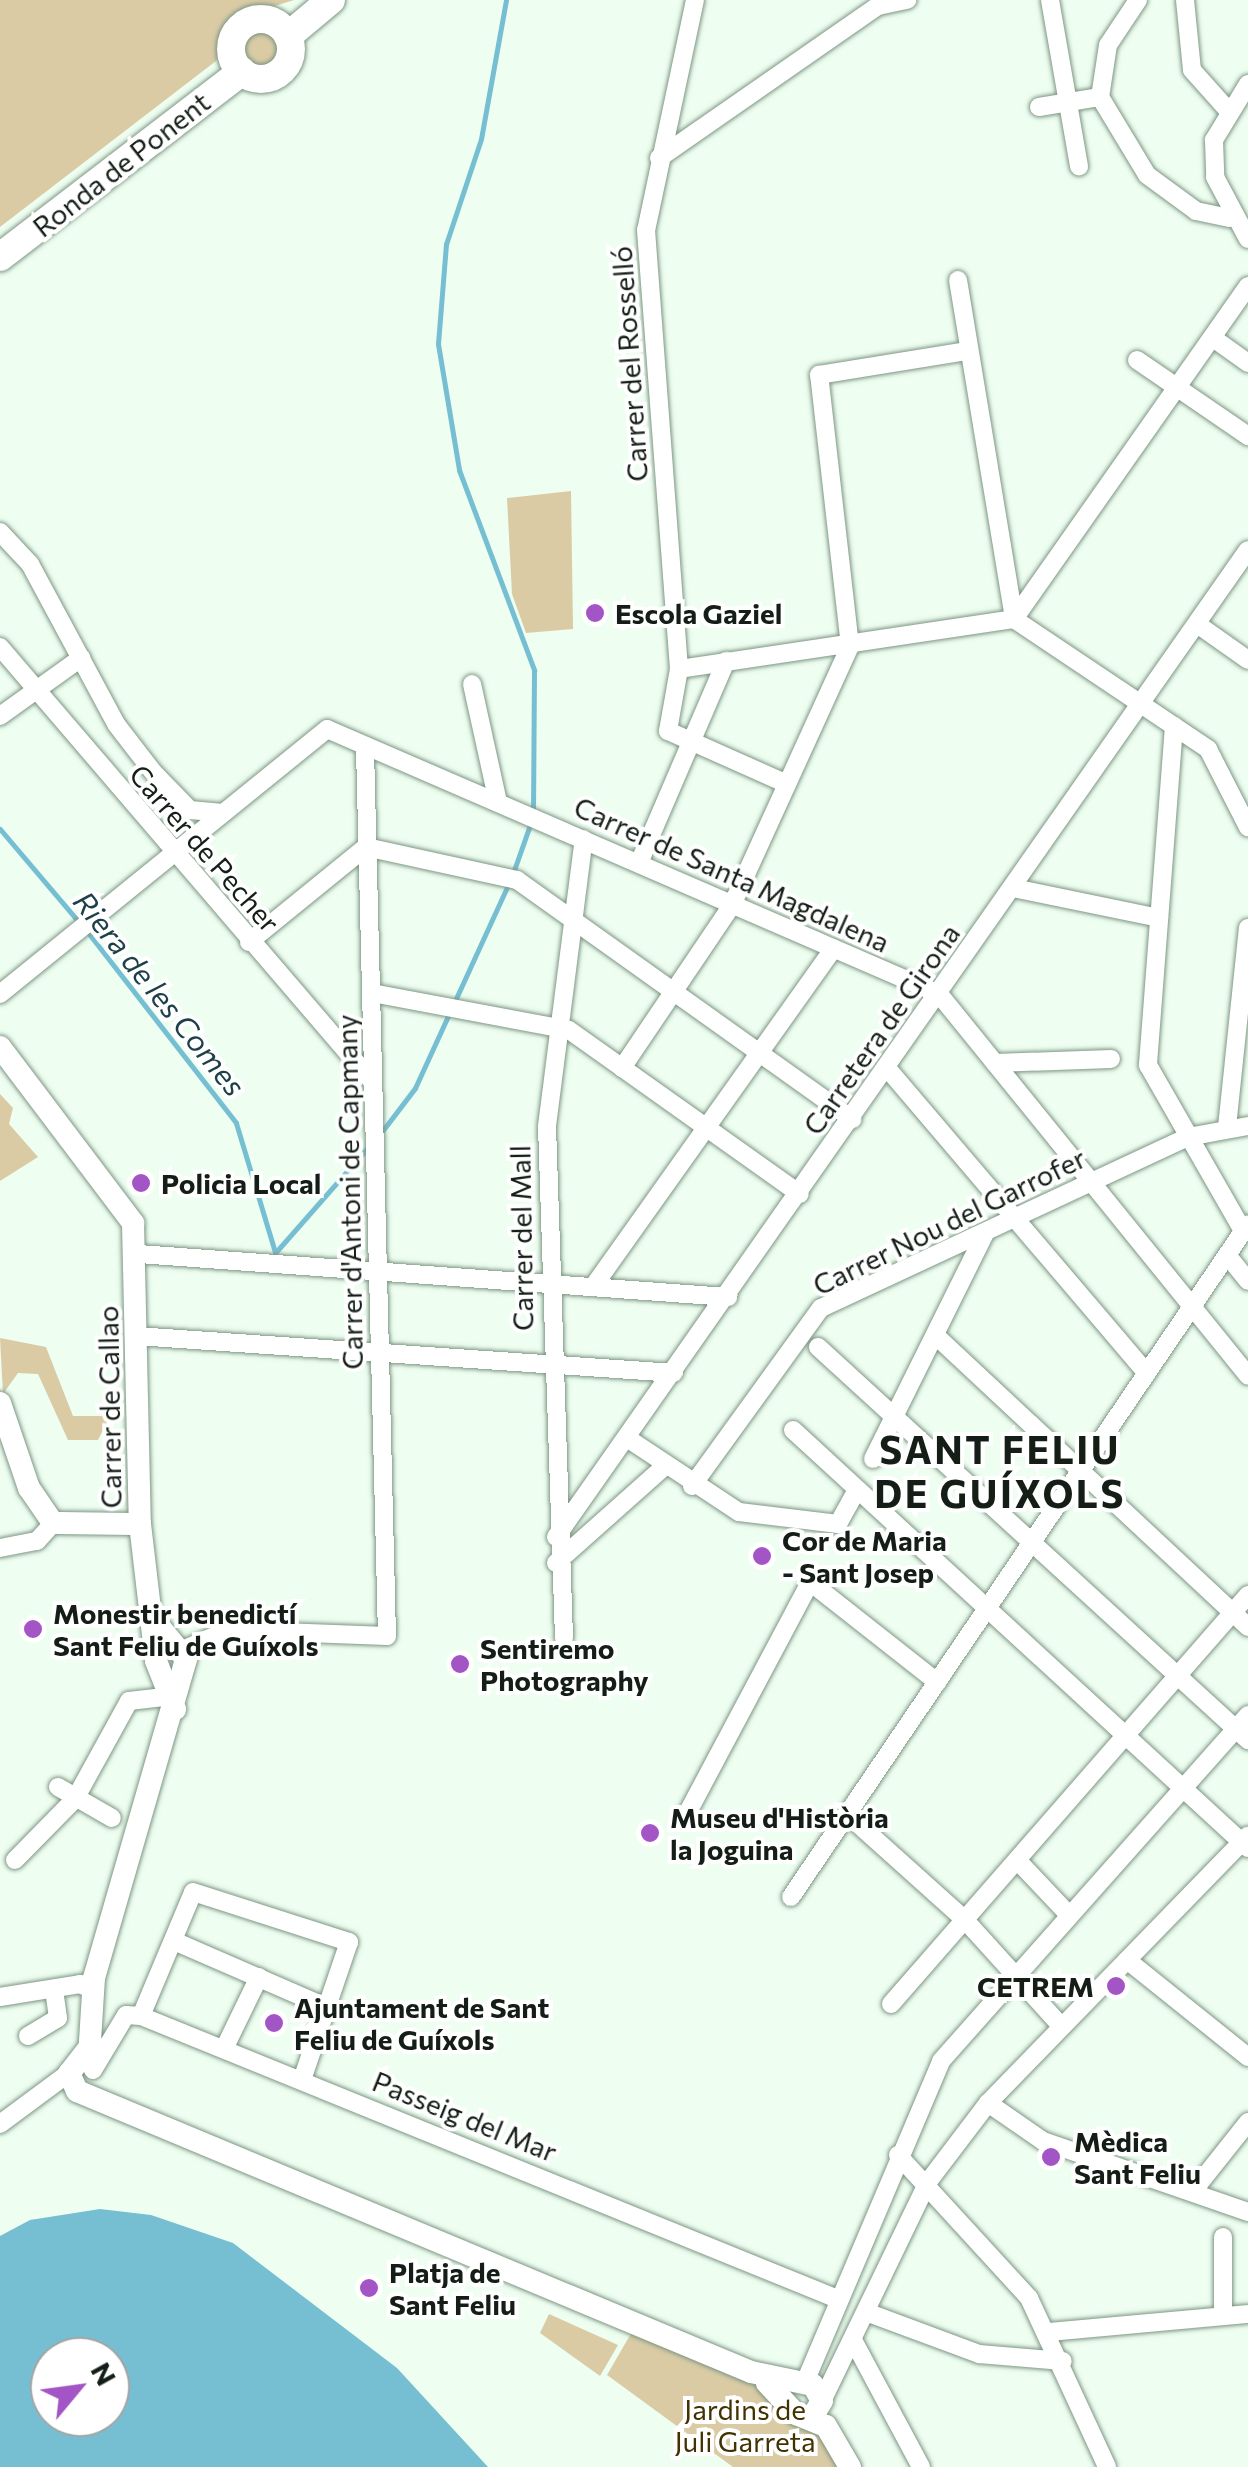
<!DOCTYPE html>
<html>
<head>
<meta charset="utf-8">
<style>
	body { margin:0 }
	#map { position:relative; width:1248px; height:2467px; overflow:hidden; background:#eefef1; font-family:Commissioner,sans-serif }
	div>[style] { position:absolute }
	.green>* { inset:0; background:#dacba5 }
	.round { border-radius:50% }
	.water>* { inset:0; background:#76bfd3 }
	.stream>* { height:5px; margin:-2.5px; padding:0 2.5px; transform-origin:2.5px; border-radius:2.5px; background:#76bfd3 }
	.roads { filter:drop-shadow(0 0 2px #7d9683) drop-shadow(0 0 2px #7d9683) }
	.minor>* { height:18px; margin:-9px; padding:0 9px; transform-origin:9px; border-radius:9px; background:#fff }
	.secondary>* { height:22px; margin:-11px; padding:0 11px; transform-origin:11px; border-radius:11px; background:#fff }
	.primary>* { height:28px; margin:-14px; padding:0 14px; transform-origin:14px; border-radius:14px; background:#fff }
	.primary>.ring { margin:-14px; padding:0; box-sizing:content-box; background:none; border:28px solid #fff; border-radius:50% }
	.dots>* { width:28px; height:28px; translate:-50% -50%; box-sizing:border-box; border:5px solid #fff; border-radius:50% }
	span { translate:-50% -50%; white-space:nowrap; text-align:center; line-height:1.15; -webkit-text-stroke:8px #fff; paint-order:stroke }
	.street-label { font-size:28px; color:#141e17 }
	.poi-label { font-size:28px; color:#141e17; font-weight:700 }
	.left { translate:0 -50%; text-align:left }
	.right { translate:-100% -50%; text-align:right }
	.park-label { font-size:28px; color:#423101 }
	.water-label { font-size:30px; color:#1c3f48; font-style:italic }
	.district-label { font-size:38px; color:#141e17; font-weight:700; letter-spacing:2.5px }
	.north { position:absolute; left:30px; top:2337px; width:100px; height:100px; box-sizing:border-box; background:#fff; border:2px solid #a1a5a2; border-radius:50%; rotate:61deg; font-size:28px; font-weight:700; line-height:40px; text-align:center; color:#141e17 }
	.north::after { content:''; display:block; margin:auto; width:35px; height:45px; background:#a354c5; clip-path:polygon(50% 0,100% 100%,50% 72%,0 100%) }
</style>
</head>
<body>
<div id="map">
	<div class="green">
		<div style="clip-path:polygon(0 0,294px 0,246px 15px,216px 61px,0 227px)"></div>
		<div class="round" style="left:242px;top:30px;width:38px;height:38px"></div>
		<div style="clip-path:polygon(571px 491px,573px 629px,526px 633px,512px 594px,507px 498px)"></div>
		<div style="clip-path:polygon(0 1094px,13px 1108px,9px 1124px,38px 1157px,0 1181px)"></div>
		<div style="clip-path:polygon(0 1338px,46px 1347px,73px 1416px,110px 1416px,98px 1440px,68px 1440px,38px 1374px,18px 1373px,3px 1394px)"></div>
		<div style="clip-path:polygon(549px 2314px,618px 2345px,600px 2376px,540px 2333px)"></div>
		<div style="clip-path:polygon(633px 2330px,747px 2377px,813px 2422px,844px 2467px,733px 2467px,607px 2375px)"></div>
	</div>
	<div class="water">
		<div style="clip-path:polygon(evenodd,100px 2209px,151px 2215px,233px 2243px,397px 2368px,488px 2467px,0 2467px,0 2236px,30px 2220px,100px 2209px,50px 2357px,110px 2357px,110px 2417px,50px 2417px,50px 2357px)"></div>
	</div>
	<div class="stream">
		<div style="left:506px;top:0;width:141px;rotate:100.2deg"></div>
		<div style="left:481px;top:139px;width:111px;rotate:108.4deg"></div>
		<div style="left:446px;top:244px;width:100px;rotate:94.6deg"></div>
		<div style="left:438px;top:344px;width:128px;rotate:80.5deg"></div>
		<div style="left:459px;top:470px;width:214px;rotate:69.4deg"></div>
		<div style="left:534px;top:670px;width:141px;rotate:90.4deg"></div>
		<div style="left:0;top:829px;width:122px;rotate:49.7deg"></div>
		<div style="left:513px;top:873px;width:54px;rotate:-70.6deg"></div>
		<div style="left:86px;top:930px;width:244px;rotate:52.1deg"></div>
		<div style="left:236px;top:1123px;width:135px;rotate:73.2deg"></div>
		<div style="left:380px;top:1134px;width:58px;rotate:-52.7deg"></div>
		<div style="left:415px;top:1088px;width:226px;rotate:-65.4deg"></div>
		<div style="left:275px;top:1253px;width:142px;rotate:-48.7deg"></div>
	</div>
	<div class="roads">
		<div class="minor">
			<div style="left:695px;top:0;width:235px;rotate:102deg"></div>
			<div style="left:646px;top:230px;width:440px;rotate:85.7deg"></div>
			<div style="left:679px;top:669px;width:63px;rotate:100.1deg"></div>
			<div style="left:668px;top:731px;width:130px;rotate:24deg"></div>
			<div style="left:1050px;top:0;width:169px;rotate:80.1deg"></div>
			<div style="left:1138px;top:0;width:54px;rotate:123.7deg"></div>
			<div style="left:1108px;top:45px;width:53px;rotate:98.7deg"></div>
			<div style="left:1100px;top:97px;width:91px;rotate:58.9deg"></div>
			<div style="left:1147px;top:175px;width:61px;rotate:36.3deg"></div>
			<div style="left:1196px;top:211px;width:34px;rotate:12deg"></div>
			<div style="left:1185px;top:0;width:70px;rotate:84.3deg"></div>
			<div style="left:1192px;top:70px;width:51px;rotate:48.2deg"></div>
			<div style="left:1248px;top:84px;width:66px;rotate:121.3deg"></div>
			<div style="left:1214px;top:140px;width:37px;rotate:88deg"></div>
			<div style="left:1215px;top:177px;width:70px;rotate:62deg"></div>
			<div style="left:1039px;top:107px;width:62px;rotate:-9.3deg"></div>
			<div style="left:659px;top:158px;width:267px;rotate:-34.8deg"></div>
			<div style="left:878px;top:6px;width:30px;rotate:-12deg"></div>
			<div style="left:958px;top:280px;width:344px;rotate:80.6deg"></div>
			<div style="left:1213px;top:338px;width:43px;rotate:35.5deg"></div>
			<div style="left:1137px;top:360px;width:135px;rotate:34.4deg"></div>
			<div style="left:0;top:532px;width:44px;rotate:46.8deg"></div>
			<div style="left:30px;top:564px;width:182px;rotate:61.7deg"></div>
			<div style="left:116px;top:724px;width:61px;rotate:52.4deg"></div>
			<div style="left:153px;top:772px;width:53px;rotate:45.8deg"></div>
			<div style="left:190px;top:810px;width:33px;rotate:5deg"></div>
			<div style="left:1014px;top:619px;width:407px;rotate:-54.9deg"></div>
			<div style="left:1014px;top:619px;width:234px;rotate:33.8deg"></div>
			<div style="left:1208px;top:749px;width:88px;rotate:62.9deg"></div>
			<div style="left:1197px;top:624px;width:62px;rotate:35.2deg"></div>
			<div style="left:0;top:647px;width:572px;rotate:49.4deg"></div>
			<div style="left:679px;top:669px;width:339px;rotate:-8.5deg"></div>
			<div style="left:472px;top:684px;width:121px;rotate:77.6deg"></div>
			<div style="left:0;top:716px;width:100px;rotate:-35.6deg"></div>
			<div style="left:1174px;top:726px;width:340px;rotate:94.4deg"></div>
			<div style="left:1148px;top:1065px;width:191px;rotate:60.2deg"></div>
			<div style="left:639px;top:863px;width:220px;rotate:-66.7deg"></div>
			<div style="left:1013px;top:888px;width:149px;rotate:11.6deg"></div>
			<div style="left:249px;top:942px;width:151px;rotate:-39.1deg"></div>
			<div style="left:366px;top:847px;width:155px;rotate:12.3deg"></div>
			<div style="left:517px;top:880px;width:412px;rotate:35.5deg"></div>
			<div style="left:372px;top:993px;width:200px;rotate:10.6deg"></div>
			<div style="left:569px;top:1030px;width:283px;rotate:35.4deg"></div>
			<div style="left:0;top:994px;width:421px;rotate:-39deg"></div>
			<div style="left:327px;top:729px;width:667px;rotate:23.41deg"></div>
			<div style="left:939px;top:994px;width:491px;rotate:51deg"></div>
			<div style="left:995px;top:1063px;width:116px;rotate:-2deg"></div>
			<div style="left:622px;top:1068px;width:197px;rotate:-56deg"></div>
			<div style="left:732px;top:905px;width:285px;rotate:-65.5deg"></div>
			<div style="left:850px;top:646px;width:273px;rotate:-96.5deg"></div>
			<div style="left:819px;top:375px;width:151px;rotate:-9.2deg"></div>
			<div style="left:887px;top:1068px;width:401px;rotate:49.6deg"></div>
			<div style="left:1227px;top:1127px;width:200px;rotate:-84deg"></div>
			<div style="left:139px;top:1254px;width:591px;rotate:4.18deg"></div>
			<div style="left:1227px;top:1255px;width:33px;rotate:51deg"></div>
			<div style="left:593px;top:1287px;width:415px;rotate:-54.6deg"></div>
			<div style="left:935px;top:1335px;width:428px;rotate:43deg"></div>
			<div style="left:136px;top:1336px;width:539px;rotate:3.93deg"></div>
			<div style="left:818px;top:1347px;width:583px;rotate:42.43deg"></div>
			<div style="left:793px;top:1430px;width:618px;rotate:42.57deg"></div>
			<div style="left:627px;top:1438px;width:134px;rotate:33.5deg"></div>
			<div style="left:739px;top:1512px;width:100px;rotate:6.9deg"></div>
			<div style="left:838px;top:1524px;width:39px;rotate:-61deg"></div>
			<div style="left:873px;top:1459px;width:250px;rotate:-63.6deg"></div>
			<div style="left:692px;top:1486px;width:220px;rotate:-54.1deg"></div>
			<div style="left:821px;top:1308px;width:405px;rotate:-25deg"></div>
			<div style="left:1188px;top:1137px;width:61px;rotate:-10.4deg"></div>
			<div style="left:556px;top:1537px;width:1205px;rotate:-54.97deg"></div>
			<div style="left:0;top:1548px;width:38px;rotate:-11deg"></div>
			<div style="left:37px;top:1541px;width:24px;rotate:-48deg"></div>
			<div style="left:556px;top:1563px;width:147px;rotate:-41.7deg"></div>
			<div style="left:564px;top:1638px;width:512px;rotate:-91.9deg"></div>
			<div style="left:547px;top:1126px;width:289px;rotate:-82.7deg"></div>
			<div style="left:185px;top:1649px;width:47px;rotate:-23.8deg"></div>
			<div style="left:228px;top:1630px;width:159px;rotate:2.2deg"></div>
			<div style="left:387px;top:1636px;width:890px;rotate:-91.42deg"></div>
			<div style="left:58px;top:1787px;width:62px;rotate:29.9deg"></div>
			<div style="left:689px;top:1810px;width:258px;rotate:-62deg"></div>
			<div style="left:810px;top:1582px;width:162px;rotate:38.2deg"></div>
			<div style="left:847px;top:1814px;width:159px;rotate:41.9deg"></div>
			<div style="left:965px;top:1920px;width:144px;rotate:47.8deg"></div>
			<div style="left:15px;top:1860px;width:86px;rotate:-45.5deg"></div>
			<div style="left:75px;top:1799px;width:112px;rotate:-61.1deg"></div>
			<div style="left:129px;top:1701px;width:44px;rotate:-6.5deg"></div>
			<div style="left:1017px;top:1860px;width:74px;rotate:46.6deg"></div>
			<div style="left:791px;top:1897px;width:813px;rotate:-55.82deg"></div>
			<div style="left:174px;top:1941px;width:168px;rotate:23.5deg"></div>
			<div style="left:1127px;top:1960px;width:155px;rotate:38.7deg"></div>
			<div style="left:0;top:1997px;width:81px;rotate:-9.2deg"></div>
			<div style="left:80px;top:1984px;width:14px;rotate:25deg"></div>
			<div style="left:891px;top:2004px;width:543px;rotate:-48.88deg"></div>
			<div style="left:141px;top:2016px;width:134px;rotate:-67.2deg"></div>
			<div style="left:193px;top:1892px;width:164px;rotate:17.8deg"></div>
			<div style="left:349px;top:1942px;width:146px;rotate:108.8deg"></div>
			<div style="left:28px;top:2036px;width:35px;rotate:-31deg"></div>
			<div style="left:58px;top:2018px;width:29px;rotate:-98deg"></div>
			<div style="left:224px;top:2049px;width:80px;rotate:-64.1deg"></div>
			<div style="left:93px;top:2070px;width:64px;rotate:-59deg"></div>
			<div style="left:126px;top:2015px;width:15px;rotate:4deg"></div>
			<div style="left:141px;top:2016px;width:754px;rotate:22.11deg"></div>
			<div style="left:988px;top:2103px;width:67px;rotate:34.6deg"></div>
			<div style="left:1043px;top:2141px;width:217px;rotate:19.1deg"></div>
			<div style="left:0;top:2124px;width:86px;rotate:-36.5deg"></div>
			<div style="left:898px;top:2155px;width:194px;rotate:47.5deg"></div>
			<div style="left:1029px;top:2298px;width:186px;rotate:65.2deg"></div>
			<div style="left:1194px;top:2190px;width:87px;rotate:-51.5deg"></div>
			<div style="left:1223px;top:2237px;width:73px;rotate:90deg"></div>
			<div style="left:866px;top:2312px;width:121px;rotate:20.4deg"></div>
			<div style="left:979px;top:2354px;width:84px;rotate:4.8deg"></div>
			<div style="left:1050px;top:2332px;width:199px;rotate:-5.2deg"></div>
			<div style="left:853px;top:2340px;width:144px;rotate:61.8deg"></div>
			<div style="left:805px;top:2382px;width:349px;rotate:-67deg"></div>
			<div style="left:941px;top:2061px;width:463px;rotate:-48.4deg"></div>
			<div style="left:822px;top:2401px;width:243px;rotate:-64.2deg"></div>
			<div style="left:928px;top:2182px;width:99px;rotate:-52.8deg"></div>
			<div style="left:988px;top:2103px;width:373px;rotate:-45.8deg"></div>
		</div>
		<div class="secondary">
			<div style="left:0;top:1047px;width:221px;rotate:52.9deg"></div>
			<div style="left:133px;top:1223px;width:301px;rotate:88.7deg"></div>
			<div style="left:140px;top:1524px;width:138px;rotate:83.3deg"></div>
			<div style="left:156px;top:1661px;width:52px;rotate:68.4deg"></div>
			<div style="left:0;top:1403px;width:90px;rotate:71.2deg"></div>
			<div style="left:29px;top:1488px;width:42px;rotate:55.6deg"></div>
			<div style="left:53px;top:1523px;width:87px;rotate:0.7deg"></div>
			<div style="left:92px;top:2044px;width:37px;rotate:128deg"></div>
			<div style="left:69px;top:2073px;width:20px;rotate:66deg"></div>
			<div style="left:77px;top:2091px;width:730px;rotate:22.63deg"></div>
			<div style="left:751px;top:2372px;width:63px;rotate:11.8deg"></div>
			<div style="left:813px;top:2385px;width:18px;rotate:61deg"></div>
			<div style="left:822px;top:2401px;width:15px;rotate:122deg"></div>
			<div style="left:89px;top:2057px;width:79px;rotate:-86.4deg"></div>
			<div style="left:94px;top:1978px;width:332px;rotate:-73.9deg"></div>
			<div style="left:186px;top:1659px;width:50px;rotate:-129.4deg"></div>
			<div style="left:767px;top:2383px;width:42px;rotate:46.9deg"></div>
			<div style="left:796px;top:2414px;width:32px;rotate:22deg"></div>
			<div style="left:826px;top:2426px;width:48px;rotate:59.7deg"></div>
		</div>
		<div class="primary">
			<div class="ring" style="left:231px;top:19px;width:32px;height:32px"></div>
			<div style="left:288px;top:36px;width:56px;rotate:-39.9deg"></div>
			<div style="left:0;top:257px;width:305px;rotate:-37.5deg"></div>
		</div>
	</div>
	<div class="dots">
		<div style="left:595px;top:613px;background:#a354c5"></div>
		<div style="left:141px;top:1183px;background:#a354c5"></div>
		<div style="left:762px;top:1556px;background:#a354c5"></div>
		<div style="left:33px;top:1629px;background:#a354c5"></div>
		<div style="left:460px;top:1664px;background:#a354c5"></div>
		<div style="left:650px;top:1833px;background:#a354c5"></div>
		<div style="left:1116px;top:1986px;background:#a354c5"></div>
		<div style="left:274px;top:2023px;background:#a354c5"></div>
		<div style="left:1051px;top:2157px;background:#a354c5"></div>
		<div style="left:369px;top:2288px;background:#a354c5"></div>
	</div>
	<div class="street-label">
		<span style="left:121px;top:164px;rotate:-38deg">Ronda de Ponent</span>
		<span style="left:629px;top:364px;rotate:-94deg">Carrer del Rosselló</span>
		<span style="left:205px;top:848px;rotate:49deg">Carrer de Pecher</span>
		<span style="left:732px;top:874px;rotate:24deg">Carrer de Santa Magdalena</span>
		<span style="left:881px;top:1029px;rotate:-55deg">Carretera de Girona</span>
		<span style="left:349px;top:1192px;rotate:-91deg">Carrer d'Antoni de Capmany</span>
		<span style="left:949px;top:1221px;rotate:-26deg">Carrer Nou del Garrofer</span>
		<span style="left:521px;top:1238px;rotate:-91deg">Carrer del Mall</span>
		<span style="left:109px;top:1407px;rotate:-91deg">Carrer de Callao</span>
		<span style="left:465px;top:2116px;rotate:22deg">Passeig del Mar</span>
	</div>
	<div class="poi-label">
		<span class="left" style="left:615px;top:613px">Escola Gaziel</span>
		<span class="left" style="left:161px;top:1183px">Policia Local</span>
		<span class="left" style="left:782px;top:1556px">Cor de Maria<br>- Sant Josep</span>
		<span class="left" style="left:53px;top:1629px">Monestir benedictí<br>Sant Feliu de Guíxols</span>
		<span class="left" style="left:480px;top:1664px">Sentiremo<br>Photography</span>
		<span class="left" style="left:670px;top:1833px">Museu d'Història<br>la Joguina</span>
		<span class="right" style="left:1094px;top:1986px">CETREM</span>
		<span class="left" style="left:294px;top:2023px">Ajuntament de Sant<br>Feliu de Guíxols</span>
		<span class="left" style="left:1074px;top:2157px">Mèdica<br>Sant Feliu</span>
		<span class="left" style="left:389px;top:2288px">Platja de<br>Sant Feliu</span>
	</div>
	<div class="park-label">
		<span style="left:745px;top:2425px">Jardins de<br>Juli Garreta</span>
	</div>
	<div class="water-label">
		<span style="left:160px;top:993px;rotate:51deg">Riera de les Comes</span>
	</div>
	<div class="district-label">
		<span style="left:1000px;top:1471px">SANT FELIU<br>DE GUÍXOLS</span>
	</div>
	<div class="north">N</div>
</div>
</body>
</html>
